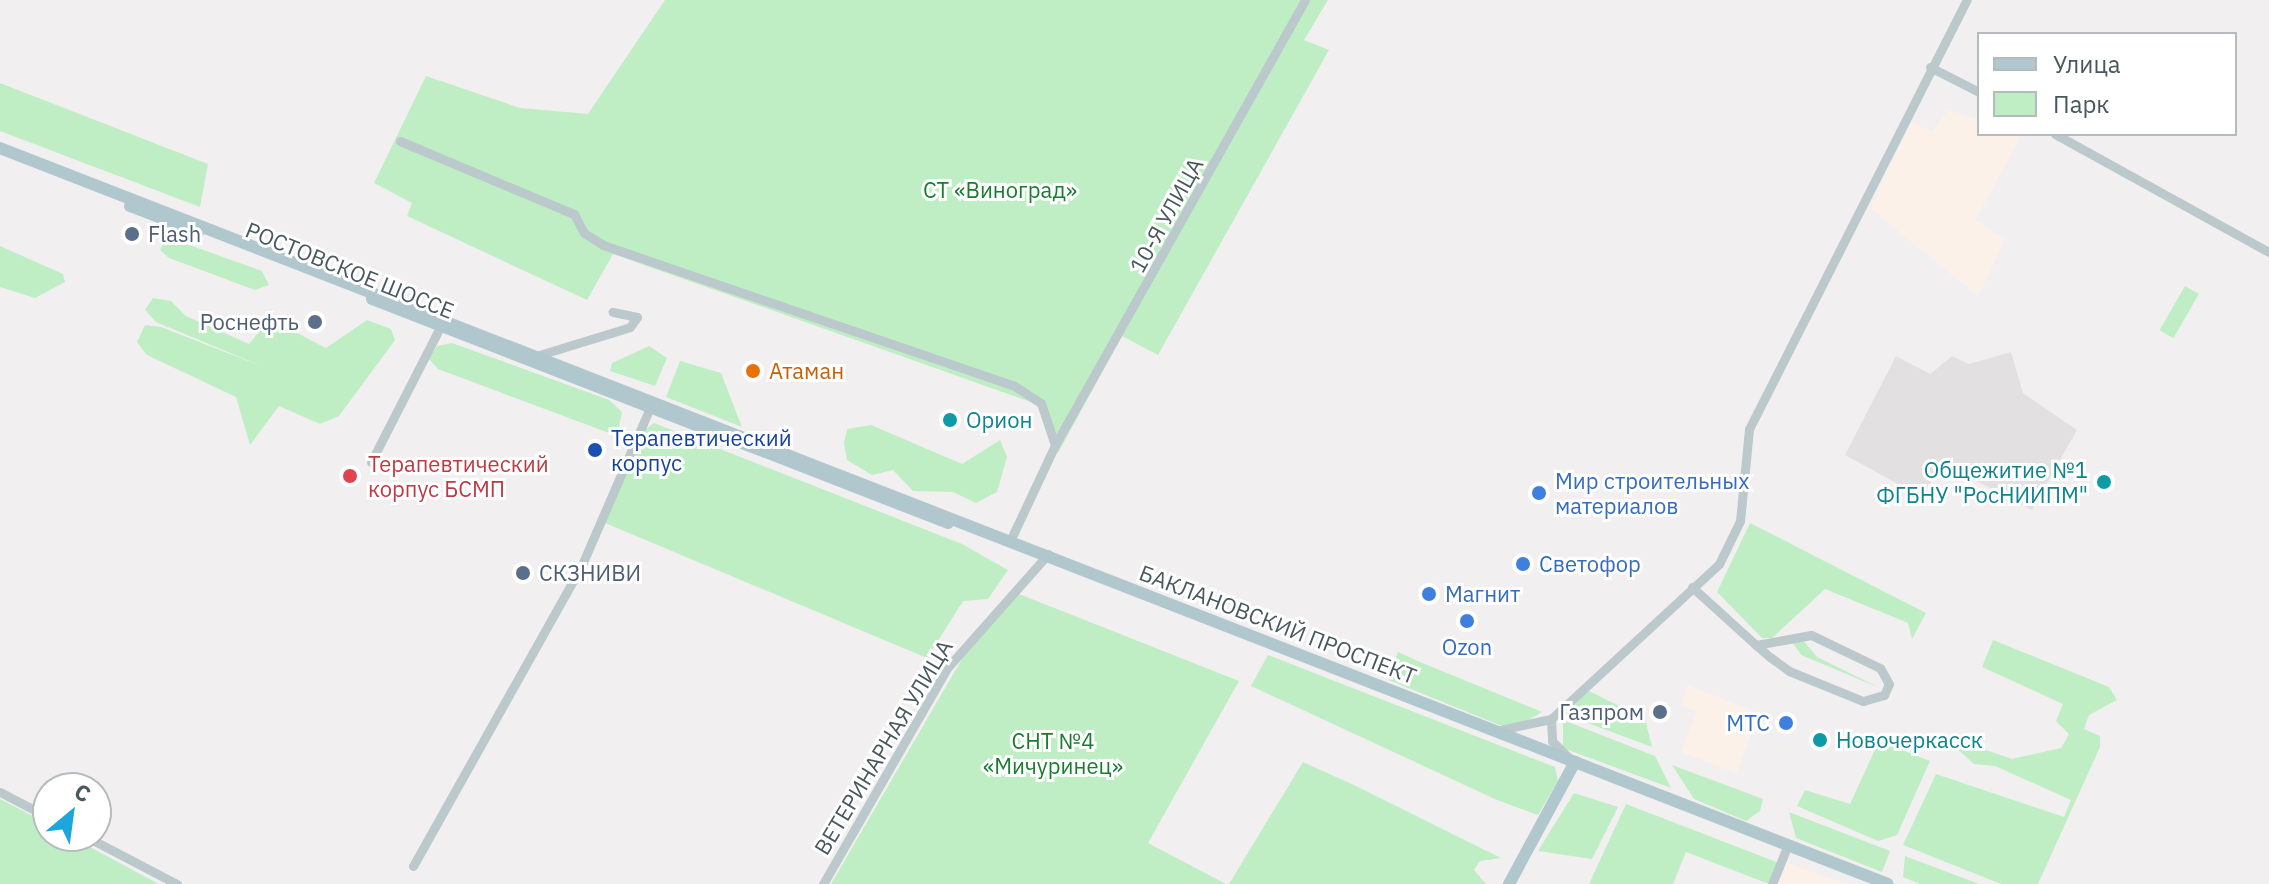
<!DOCTYPE html>
<html>
<head>
<meta charset="utf-8">
<style>
	body { margin:0 }
	#map { position:relative; width:2269px; height:884px; overflow:hidden; background:#f2eff0; font-family:"IBM Plex Sans",sans-serif }
	div>[style] { position:absolute }
	.commercial>* { inset:0; background:#fcf1e9 }
	.education>* { inset:0; background:#e3e0e1 }
	.green>* { inset:0; background:#bfeec4; transform-origin:0 0 }
	.minor>* { height:9px; margin:-4.5px; padding:0 4.5px; transform-origin:4.5px; border-radius:4.5px; background:#bbc8cc }
	.major>* { height:12px; margin:-6px; padding:0 6px; transform-origin:6px; border-radius:6px; background:#b0c7cd }
	.dots>* { width:22px; height:22px; translate:-50% -50%; box-sizing:border-box; border:4px solid #fff; border-radius:50% }
	span { translate:-50% -50%; white-space:nowrap; text-align:center; line-height:1.15; -webkit-text-stroke:6px #fff; paint-order:stroke }
	.park-label { font-size:22px; color:#197c2f }
	.street-label { font-size:22px; color:#48585c }
	.service-label { font-size:22px; color:#4e5e75 }
	.left { translate:0 -50%; text-align:left }
	.right { translate:-100% -50%; text-align:right }
	.food-label { font-size:22px; color:#c56008 }
	.culture-label { font-size:22px; color:#0d838f }
	.transit-label { font-size:22px; color:#164399 }
	.health-label { font-size:22px; color:#be3a42 }
	.shop-label { font-size:22px; color:#366cbe }
	.legend { position:absolute; left:1977px; top:32px; width:260px; height:104px; box-sizing:border-box; background:#fff; border:2px solid #b6bcbe; margin:0; padding:10px 14px; list-style:none; font-size:24px; color:#48585c }
	.legend li { display:flex; align-items:center; gap:16px; height:40px }
	.legend b { width:40px; border:2px solid #b6bcbe }
	.north { position:absolute; left:32px; top:772px; width:80px; height:80px; box-sizing:border-box; background:#fff; border:2px solid #b6bcbe; border-radius:50%; rotate:29deg; font-size:22px; font-weight:700; line-height:32px; text-align:center; color:#48585c }
	.north::after { content:''; display:block; margin:auto; width:28px; height:36px; background:#1da6dd; clip-path:polygon(50% 0,100% 100%,50% 72%,0 100%) }
</style>
</head>
<body>
<div id="map">
	<div class="commercial">
		<div style="clip-path:polygon(1948px 110px,1979px 120px,1979px 134px,2022px 134px,1975px 220px,2005px 239px,1978px 296px,1870px 208px,1912px 122px,1932px 132px)"></div>
		<div style="clip-path:polygon(1688px 685px,1759px 713px,1736px 773px,1681px 752px,1697px 712px,1681px 705px)"></div>
		<div style="clip-path:polygon(1782px 861px,1846px 884px,1770px 884px)"></div>
	</div>
	<div class="education">
		<div style="clip-path:polygon(2011px 352px,2023px 393px,2077px 430px,2032px 510px,1942px 463px,1922px 497px,1845px 455px,1896px 356px,1930px 374px,1952px 356px,1969px 364px)"></div>
	</div>
	<div class="green">
		<div style="clip-path:polygon(665px 0,1328px 0,1304px 40px,1329px 50px,1158px 355px,1122px 336px,1058px 453px,1039px 405px,613px 254px,587px 300px,407px 216px,412px 203px,374px 183px,426px 76px,520px 108px,588px 114px)"></div>
		<div style="clip-path:polygon(0 83px,208px 164px,200px 207px,0 131px)"></div>
		<div style="clip-path:polygon(167px 237px,262px 271px,269px 285px,255px 290px,169px 258px,160px 250px)"></div>
		<div style="clip-path:polygon(0 246px,63px 274px,65px 282px,35px 298px,0 287px)"></div>
		<div style="left:2185px;top:286px;width:16px;height:51px;rotate:30deg"></div>
		<div style="clip-path:polygon(153px 298px,171px 301px,186px 316px,249px 344px,270px 319px,326px 348px,367px 320px,391px 329px,395px 340px,339px 416px,320px 424px,279px 406px,250px 445px,236px 397px,147px 355px,137px 342px,145px 325px,161px 327px,264px 367px,156px 322px,145px 310px)"></div>
		<div style="clip-path:polygon(452px 343px,609px 400px,622px 412px,617px 436px,438px 369px,429px 359px,437px 346px)"></div>
		<div style="clip-path:polygon(649px 346px,667px 358px,655px 386px,610px 371px,612px 363px)"></div>
		<div style="clip-path:polygon(680px 361px,721px 373px,742px 427px,666px 397px)"></div>
		<div style="clip-path:polygon(654px 423px,962px 544px,1008px 570px,988px 599px,963px 601px,927px 658px,605px 523px,641px 433px)"></div>
		<div style="clip-path:polygon(871px 425px,962px 464px,1000px 440px,1007px 457px,997px 492px,976px 503px,953px 492px,913px 491px,893px 470px,872px 475px,847px 460px,844px 443px,847px 429px)"></div>
		<div style="clip-path:polygon(1750px 523px,1926px 613px,1912px 639px,1908px 623px,1825px 589px,1772px 638px,1762px 638px,1717px 592px)"></div>
		<div style="clip-path:polygon(1019px 594px,1239px 681px,1148px 843px,1226px 884px,831px 884px,962px 659px)"></div>
		<div style="clip-path:polygon(1802px 639px,1817px 657px,1880px 688px,1801px 655px,1792px 642px)"></div>
		<div style="clip-path:polygon(1993px 640px,2109px 687px,2117px 700px,2089px 715px,2084px 729px,2100px 736px,2100px 747px,2038px 884px,2001px 884px,1903px 845px,1936px 774px,2064px 817px,2071px 800px,1995px 766px,1974px 764px,1954px 746px,1963px 742px,2012px 759px,2061px 748px,2069px 734px,2056px 721px,2063px 704px,1982px 667px)"></div>
		<div style="clip-path:polygon(1398px 652px,1420px 662px,1542px 712px,1518px 726px,1499px 725px,1389px 680px)"></div>
		<div style="clip-path:polygon(1268px 655px,1555px 767px,1558px 781px,1538px 815px,1497px 800px,1251px 686px)"></div>
		<div style="clip-path:polygon(1587px 690px,1645px 719px,1652px 747px,1561px 713px)"></div>
		<div style="clip-path:polygon(1563px 720px,1655px 756px,1671px 788px,1563px 748px)"></div>
		<div style="clip-path:polygon(1879px 741px,1930px 761px,1897px 835px,1878px 841px,1797px 806px,1805px 790px,1850px 804px)"></div>
		<div style="clip-path:polygon(1303px 762px,1356px 786px,1501px 858px,1480px 861px,1474px 870px,1486px 884px,1229px 884px)"></div>
		<div style="clip-path:polygon(1672px 765px,1763px 799px,1760px 811px,1746px 821px,1694px 799px)"></div>
		<div style="clip-path:polygon(1574px 793px,1618px 807px,1592px 859px,1538px 851px)"></div>
		<div style="clip-path:polygon(0 799px,48px 824px,48px 836px,69px 836px,159px 884px,0 884px)"></div>
		<div style="clip-path:polygon(1626px 804px,1779px 863px,1769px 884px,1686px 852px,1673px 884px,1589px 884px)"></div>
		<div style="clip-path:polygon(1789px 812px,1890px 851px,1882px 872px,1796px 838px)"></div>
		<div style="clip-path:polygon(1905px 856px,1979px 884px,1920px 884px,1903px 877px)"></div>
	</div>
	<div class="minor">
		<div style="left:1930px;top:67px;width:55px;rotate:27deg"></div>
		<div style="left:2055px;top:134px;width:244px;rotate:28.9deg"></div>
		<div style="left:400px;top:141px;width:189px;rotate:22.8deg"></div>
		<div style="left:574px;top:214px;width:21px;rotate:62deg"></div>
		<div style="left:584px;top:233px;width:22px;rotate:32deg"></div>
		<div style="left:603px;top:245px;width:433px;rotate:18.9deg"></div>
		<div style="left:1013px;top:385px;width:33px;rotate:33deg"></div>
		<div style="left:1041px;top:403px;width:44px;rotate:71.6deg"></div>
		<div style="left:536px;top:356px;width:98px;rotate:-17.1deg"></div>
		<div style="left:630px;top:327px;width:12px;rotate:-55deg"></div>
		<div style="left:637px;top:317px;width:25px;rotate:-168deg"></div>
		<div style="left:371px;top:462px;width:152px;rotate:-62.9deg"></div>
		<div style="left:1011px;top:539px;width:104px;rotate:-64.9deg"></div>
		<div style="left:1055px;top:445px;width:510px;rotate:-60.67deg"></div>
		<div style="left:1692px;top:587px;width:86px;rotate:42.2deg"></div>
		<div style="left:1756px;top:645px;width:18px;rotate:41deg"></div>
		<div style="left:1770px;top:657px;width:24px;rotate:36deg"></div>
		<div style="left:1789px;top:671px;width:80px;rotate:22.1deg"></div>
		<div style="left:1863px;top:701px;width:22px;rotate:-16deg"></div>
		<div style="left:1884px;top:695px;width:12px;rotate:-66deg"></div>
		<div style="left:1889px;top:684px;width:18px;rotate:-119deg"></div>
		<div style="left:1880px;top:668px;width:76px;rotate:-154.4deg"></div>
		<div style="left:1811px;top:635px;width:56px;rotate:169.7deg"></div>
		<div style="left:1551px;top:719px;width:22px;rotate:87deg"></div>
		<div style="left:1552px;top:741px;width:23px;rotate:45deg"></div>
		<div style="left:1500px;top:730px;width:52px;rotate:-12.2deg"></div>
		<div style="left:1551px;top:719px;width:229px;rotate:-42.7deg"></div>
		<div style="left:1719px;top:564px;width:48px;rotate:-64deg"></div>
		<div style="left:1740px;top:521px;width:92px;rotate:-84.4deg"></div>
		<div style="left:1749px;top:429px;width:481px;rotate:-63.1deg"></div>
		<div style="left:0;top:792px;width:54px;rotate:27.5deg"></div>
		<div style="left:85px;top:836px;width:104px;rotate:27.6deg"></div>
		<div style="left:413px;top:866px;width:343px;rotate:-60.7deg"></div>
		<div style="left:581px;top:567px;width:179px;rotate:-66.6deg"></div>
		<div style="left:823px;top:884px;width:250px;rotate:-60.1deg"></div>
		<div style="left:948px;top:667px;width:151px;rotate:-48.5deg"></div>
		<div style="left:1772px;top:884px;width:35px;rotate:-68deg"></div>
	</div>
	<div class="major">
		<div style="left:0;top:148px;width:2026px;rotate:21.3deg"></div>
		<div style="left:130px;top:206px;width:73px;rotate:20.9deg"></div>
		<div style="left:372px;top:299px;width:618px;rotate:21.25deg"></div>
		<div style="left:1509px;top:884px;width:139px;rotate:-61.6deg"></div>
	</div>
	<div class="dots">
		<div style="left:132px;top:234px;background:#5c6f8a"></div>
		<div style="left:315px;top:322px;background:#5c6f8a"></div>
		<div style="left:753px;top:371px;background:#e8710a"></div>
		<div style="left:950px;top:420px;background:#0f9aa8"></div>
		<div style="left:595px;top:450px;background:#1a4fb4"></div>
		<div style="left:350px;top:476px;background:#e0444e"></div>
		<div style="left:2104px;top:482px;background:#0f9aa8"></div>
		<div style="left:1539px;top:493px;background:#3f7fe0"></div>
		<div style="left:1523px;top:564px;background:#3f7fe0"></div>
		<div style="left:523px;top:573px;background:#5c6f8a"></div>
		<div style="left:1429px;top:594px;background:#3f7fe0"></div>
		<div style="left:1467px;top:621px;background:#3f7fe0"></div>
		<div style="left:1660px;top:712px;background:#5c6f8a"></div>
		<div style="left:1786px;top:723px;background:#3f7fe0"></div>
		<div style="left:1820px;top:740px;background:#0f9aa8"></div>
	</div>
	<div class="park-label">
		<span style="left:1000px;top:190px">СТ «Виноград»</span>
		<span style="left:1053px;top:753px">СНТ №4<br>«Мичуринец»</span>
	</div>
	<div class="street-label">
		<span style="left:1166px;top:215px;rotate:-61deg">10-Я УЛИЦА</span>
		<span style="left:350px;top:270px;rotate:22deg">РОСТОВСКОЕ ШОССЕ</span>
		<span style="left:1278px;top:624px;rotate:21deg">БАКЛАНОВСКИЙ ПРОСПЕКТ</span>
		<span style="left:883px;top:747px;rotate:-59deg">ВЕТЕРИНАРНАЯ УЛИЦА</span>
	</div>
	<div class="service-label">
		<span class="left" style="left:148px;top:234px">Flash</span>
		<span class="right" style="left:299px;top:322px">Роснефть</span>
		<span class="left" style="left:539px;top:573px">СКЗНИВИ</span>
		<span class="right" style="left:1644px;top:712px">Газпром</span>
	</div>
	<div class="food-label">
		<span class="left" style="left:769px;top:371px">Атаман</span>
	</div>
	<div class="culture-label">
		<span class="left" style="left:966px;top:420px">Орион</span>
		<span class="right" style="left:2088px;top:482px">Общежитие №1<br>ФГБНУ "РосНИИПМ"</span>
		<span class="left" style="left:1836px;top:740px">Новочеркасск</span>
	</div>
	<div class="transit-label">
		<span class="left" style="left:611px;top:450px">Терапевтический<br>корпус</span>
	</div>
	<div class="health-label">
		<span class="left" style="left:368px;top:476px">Терапевтический<br>корпус БСМП</span>
	</div>
	<div class="shop-label">
		<span class="left" style="left:1555px;top:493px">Мир строительных<br>материалов</span>
		<span class="left" style="left:1539px;top:564px">Светофор</span>
		<span class="left" style="left:1445px;top:594px">Магнит</span>
		<span style="left:1467px;top:647px">Ozon</span>
		<span class="right" style="left:1770px;top:723px">МТС</span>
	</div>
	<ul class="legend">
	<li><b style="height:10px;background:#b0c7cd"></b>Улица</li>
	<li><b style="height:22px;background:#bfeec4"></b>Парк</li>
	</ul>
	<div class="north">С</div>
</div>
</body>
</html>
